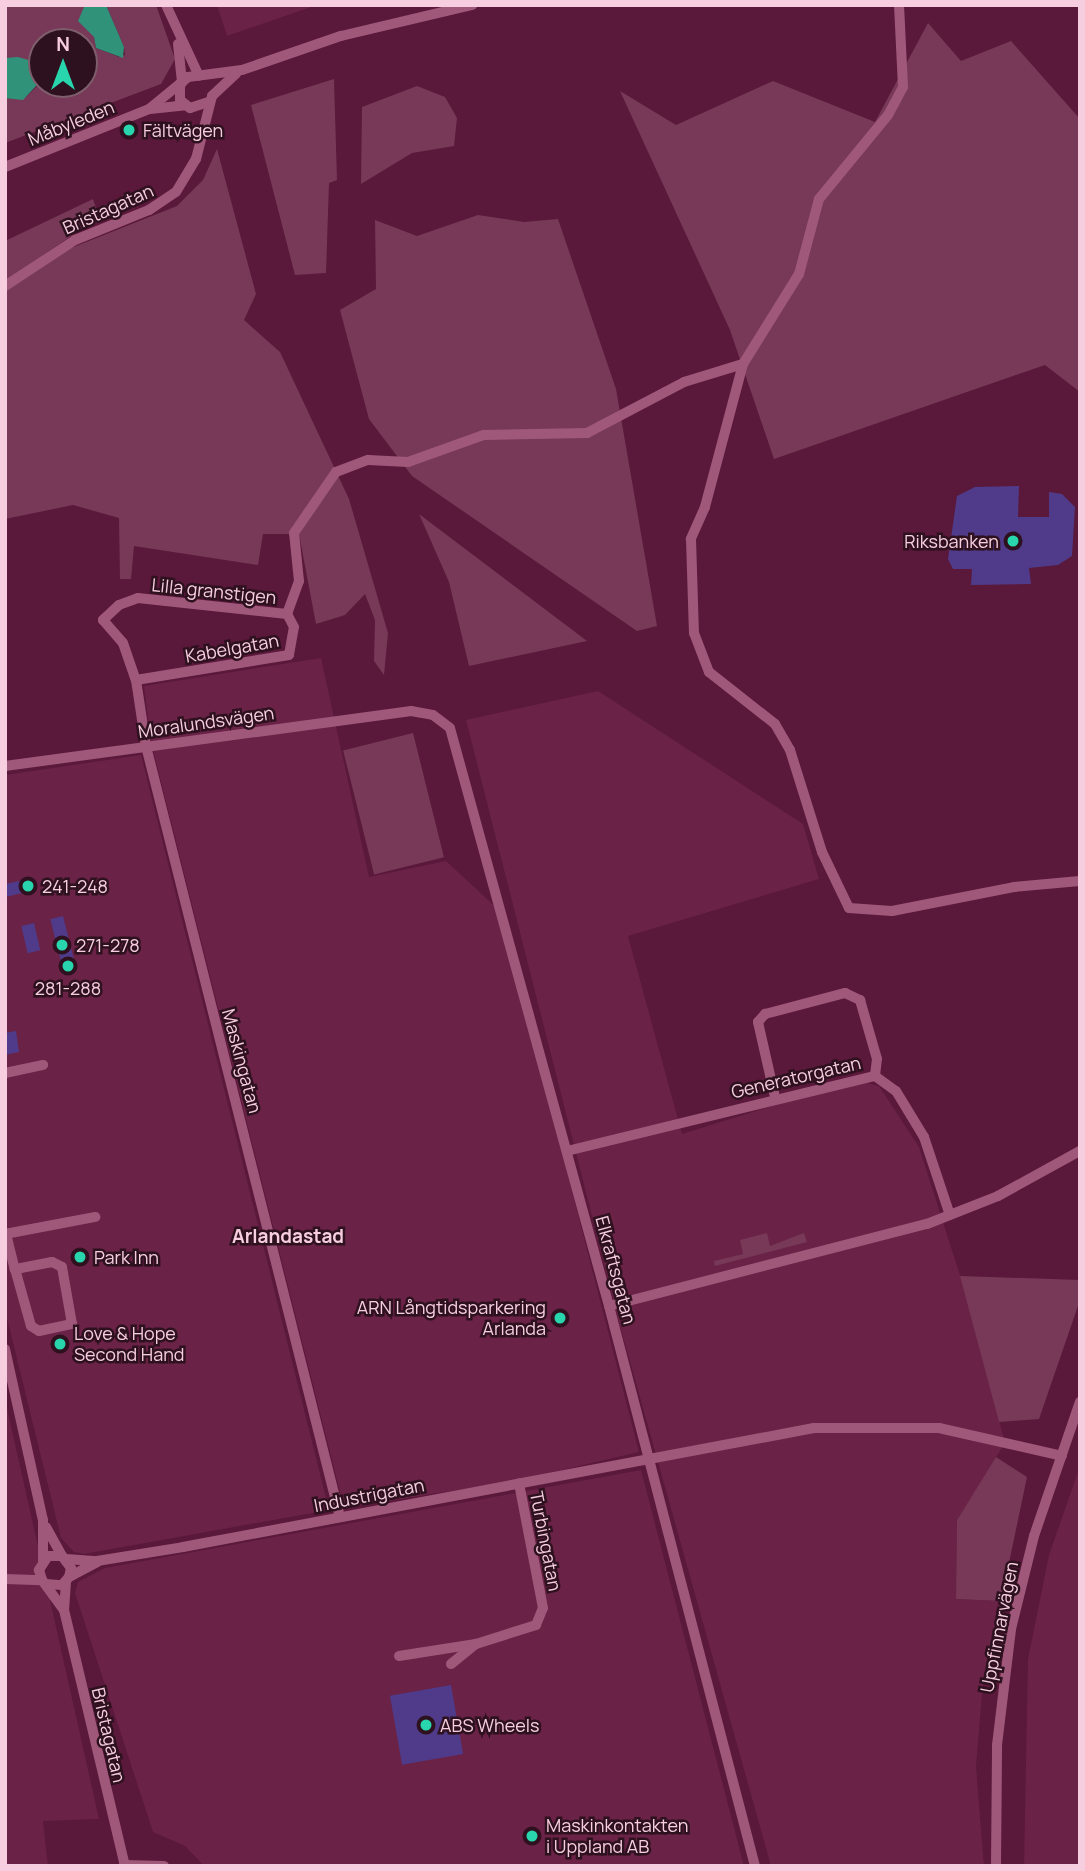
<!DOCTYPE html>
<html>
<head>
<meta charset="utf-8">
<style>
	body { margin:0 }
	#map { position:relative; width:1085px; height:1871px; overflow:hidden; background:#5a183b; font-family:Manrope,sans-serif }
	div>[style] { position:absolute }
	.built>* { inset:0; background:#6a2247 }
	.green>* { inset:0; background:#773957; transform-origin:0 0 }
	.water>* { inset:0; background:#309278 }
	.building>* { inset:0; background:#4f3b89; transform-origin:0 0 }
	.minor>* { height:10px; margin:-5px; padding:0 5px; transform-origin:5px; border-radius:5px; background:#a0587a }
	.dots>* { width:19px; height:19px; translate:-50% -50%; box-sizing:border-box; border:4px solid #2e111f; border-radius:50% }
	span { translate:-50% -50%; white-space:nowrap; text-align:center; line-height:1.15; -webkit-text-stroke:5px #2e111f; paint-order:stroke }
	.street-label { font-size:18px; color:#f7cedf }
	.poi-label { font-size:18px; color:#f7cedf }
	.left { translate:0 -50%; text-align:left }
	.right { translate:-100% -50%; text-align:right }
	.neighbourhood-label { font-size:19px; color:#f7cedf; font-weight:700 }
	.frame { position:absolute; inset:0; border:7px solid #f7cedf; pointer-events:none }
	.north { position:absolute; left:28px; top:28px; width:70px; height:70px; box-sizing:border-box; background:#2e111f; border:2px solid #7e5d6c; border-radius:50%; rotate:0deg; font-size:19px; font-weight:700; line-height:28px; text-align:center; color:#f7cedf }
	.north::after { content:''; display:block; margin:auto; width:24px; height:32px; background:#29d5ac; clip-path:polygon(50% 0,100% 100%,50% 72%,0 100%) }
</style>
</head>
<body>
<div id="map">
	<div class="built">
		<div style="clip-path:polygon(217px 5px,317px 5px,227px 36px)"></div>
		<div style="clip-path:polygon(321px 658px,369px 877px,446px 861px,500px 911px,639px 1452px,519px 1480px,344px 1508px,151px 742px,144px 686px)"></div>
		<div style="clip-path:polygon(598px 691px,803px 824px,819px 879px,628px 936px,682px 1134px,856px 1080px,879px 1086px,919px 1147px,965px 1291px,1005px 1443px,957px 1520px,956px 1599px,1001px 1601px,983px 1683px,976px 1766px,984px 1866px,771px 1866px,620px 1326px,466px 720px)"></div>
		<div style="clip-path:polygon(141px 755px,329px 1510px,84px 1554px,74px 1552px,61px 1538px,5px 1310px,5px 775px)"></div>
		<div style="clip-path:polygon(5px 1399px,99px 1819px,43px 1821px,48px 1866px,5px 1866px)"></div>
		<div style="clip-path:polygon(1080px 1466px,1080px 1866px,1024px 1866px,1028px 1659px,1049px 1555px)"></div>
		<div style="clip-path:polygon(641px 1470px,744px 1866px,204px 1866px,185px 1846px,153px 1832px,75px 1593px,78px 1582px,105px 1568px)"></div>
	</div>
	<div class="green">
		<div style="clip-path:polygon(5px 5px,88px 5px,96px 48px,119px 57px,125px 55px,124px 47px,106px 5px,156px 5px,175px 59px,161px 84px,5px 143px,5px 98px,26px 97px,39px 84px,84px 84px,84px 42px,42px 42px,42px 64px,5px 58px)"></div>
		<div style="clip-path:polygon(928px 23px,961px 61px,1011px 41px,1080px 119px,1080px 392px,1045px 365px,774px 459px,730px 330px,620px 91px,676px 125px,773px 81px,875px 122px)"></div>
		<div style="clip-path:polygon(334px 79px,337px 180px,329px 183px,326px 273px,295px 275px,251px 105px)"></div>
		<div style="clip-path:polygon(417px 86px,445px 97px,457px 118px,454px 146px,412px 153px,361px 184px,362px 107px)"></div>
		<div style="clip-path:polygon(217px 149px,256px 294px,244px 320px,280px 352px,349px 499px,388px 633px,384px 675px,374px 661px,375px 620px,365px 594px,345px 615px,316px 624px,299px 534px,263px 534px,258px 565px,134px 546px,131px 579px,120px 579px,119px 518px,73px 505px,5px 519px,5px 290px,46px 258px,177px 206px,203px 180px)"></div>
		<div style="clip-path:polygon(93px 199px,99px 217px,5px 281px,5px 241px)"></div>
		<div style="clip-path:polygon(478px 215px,524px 222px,558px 219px,616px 389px,657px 626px,637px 631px,412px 476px,369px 419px,340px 310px,376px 289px,375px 220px,417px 236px)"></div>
		<div style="clip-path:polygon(419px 514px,587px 641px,469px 666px,449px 582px)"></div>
		<div style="left:413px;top:733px;width:128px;height:72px;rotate:76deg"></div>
		<div style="clip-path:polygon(767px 1233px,770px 1246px,804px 1233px,807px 1242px,715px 1266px,714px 1261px,743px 1254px,740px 1240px)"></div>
		<div style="clip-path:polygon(960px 1276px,1080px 1280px,1080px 1300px,1039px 1419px,999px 1422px)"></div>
		<div style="clip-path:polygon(996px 1457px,1027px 1477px,1001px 1601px,956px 1599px,957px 1520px)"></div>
	</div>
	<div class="water">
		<div style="clip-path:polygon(106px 5px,124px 47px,123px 58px,96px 48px,94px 37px,78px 21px,84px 7px)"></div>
		<div style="clip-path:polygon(18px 57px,42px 64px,42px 84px,52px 86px,36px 86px,23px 100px,5px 98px,5px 58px)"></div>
	</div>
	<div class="building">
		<div style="clip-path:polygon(1019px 486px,1018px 517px,1049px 517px,1049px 492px,1062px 494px,1075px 507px,1072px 556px,1058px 565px,1029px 568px,1031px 584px,971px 585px,972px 569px,953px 569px,948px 559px,957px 496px,975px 487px)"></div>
		<div style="clip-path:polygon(33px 878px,35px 890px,5px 897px,5px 884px)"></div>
		<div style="left:63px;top:916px;width:56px;height:13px;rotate:76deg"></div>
		<div style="left:34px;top:923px;width:28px;height:13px;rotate:77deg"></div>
		<div style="clip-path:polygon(16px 1031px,19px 1052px,5px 1055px,5px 1033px)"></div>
		<div style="left:451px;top:1685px;width:70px;height:62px;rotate:80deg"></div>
	</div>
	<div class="minor">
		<div style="left:166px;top:5px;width:78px;rotate:65.1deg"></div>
		<div style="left:899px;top:5px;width:82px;rotate:87.2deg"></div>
		<div style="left:903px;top:87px;width:32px;rotate:118deg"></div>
		<div style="left:888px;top:115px;width:109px;rotate:129.4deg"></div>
		<div style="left:819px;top:199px;width:78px;rotate:104.9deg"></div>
		<div style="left:799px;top:274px;width:106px;rotate:121.9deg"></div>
		<div style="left:743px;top:364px;width:148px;rotate:104.9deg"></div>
		<div style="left:705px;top:507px;width:35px;rotate:114deg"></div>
		<div style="left:691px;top:539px;width:94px;rotate:88.2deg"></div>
		<div style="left:694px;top:633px;width:42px;rotate:69deg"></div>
		<div style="left:709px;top:672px;width:84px;rotate:38.2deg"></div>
		<div style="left:775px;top:724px;width:30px;rotate:60deg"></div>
		<div style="left:790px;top:750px;width:107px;rotate:72.6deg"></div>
		<div style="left:822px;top:852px;width:62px;rotate:64.3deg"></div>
		<div style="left:849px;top:908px;width:43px;rotate:4deg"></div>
		<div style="left:892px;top:911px;width:124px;rotate:-11.1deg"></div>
		<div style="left:1014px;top:887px;width:66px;rotate:-5.2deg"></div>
		<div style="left:178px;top:44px;width:39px;rotate:84deg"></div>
		<div style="left:180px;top:86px;width:14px;rotate:90deg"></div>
		<div style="left:180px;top:100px;width:13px;rotate:39deg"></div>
		<div style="left:190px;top:108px;width:20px;rotate:-18deg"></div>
		<div style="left:150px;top:109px;width:36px;rotate:-6deg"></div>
		<div style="left:5px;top:167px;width:155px;rotate:-21.9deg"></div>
		<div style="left:149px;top:109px;width:50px;rotate:-39.4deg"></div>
		<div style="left:188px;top:77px;width:54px;rotate:-7.4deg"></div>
		<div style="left:242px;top:70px;width:105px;rotate:-19deg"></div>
		<div style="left:341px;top:36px;width:135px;rotate:-13.3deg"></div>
		<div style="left:5px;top:286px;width:84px;rotate:-33.3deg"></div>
		<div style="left:75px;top:240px;width:80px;rotate:-22.1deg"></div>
		<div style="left:149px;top:210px;width:32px;rotate:-34deg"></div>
		<div style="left:176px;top:192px;width:39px;rotate:-59deg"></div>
		<div style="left:196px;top:159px;width:65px;rotate:-75.7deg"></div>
		<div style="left:212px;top:96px;width:33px;rotate:-43deg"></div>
		<div style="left:287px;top:614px;width:150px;rotate:-173.9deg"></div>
		<div style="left:138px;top:598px;width:20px;rotate:160deg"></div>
		<div style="left:119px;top:605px;width:22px;rotate:137deg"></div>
		<div style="left:103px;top:620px;width:30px;rotate:49deg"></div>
		<div style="left:123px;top:643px;width:39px;rotate:71deg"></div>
		<div style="left:136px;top:680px;width:67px;rotate:81.4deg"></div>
		<div style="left:146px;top:746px;width:795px;rotate:75.88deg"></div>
		<div style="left:287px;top:614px;width:35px;rotate:-70deg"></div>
		<div style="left:299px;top:581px;width:48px;rotate:-95.9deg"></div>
		<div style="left:294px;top:533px;width:74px;rotate:-55.5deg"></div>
		<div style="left:336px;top:472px;width:34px;rotate:-21deg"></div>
		<div style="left:368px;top:460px;width:40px;rotate:2.9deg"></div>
		<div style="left:408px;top:462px;width:81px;rotate:-19.6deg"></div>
		<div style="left:484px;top:435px;width:103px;rotate:-1.1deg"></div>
		<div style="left:587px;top:433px;width:110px;rotate:-27.7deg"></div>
		<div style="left:684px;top:382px;width:62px;rotate:-17deg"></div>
		<div style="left:136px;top:680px;width:155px;rotate:-9.3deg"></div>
		<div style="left:289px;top:655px;width:28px;rotate:-80deg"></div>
		<div style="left:294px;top:627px;width:15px;rotate:-118deg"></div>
		<div style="left:5px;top:766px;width:410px;rotate:-7.7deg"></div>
		<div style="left:411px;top:711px;width:22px;rotate:10deg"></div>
		<div style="left:433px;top:715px;width:21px;rotate:37deg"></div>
		<div style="left:450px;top:728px;width:599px;rotate:74.62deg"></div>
		<div style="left:609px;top:1306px;width:579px;rotate:75.39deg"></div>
		<div style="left:5px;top:1073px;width:39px;rotate:-12deg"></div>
		<div style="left:775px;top:1097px;width:77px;rotate:-102.8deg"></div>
		<div style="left:758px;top:1022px;width:11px;rotate:-49deg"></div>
		<div style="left:765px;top:1014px;width:83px;rotate:-14.7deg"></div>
		<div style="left:845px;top:993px;width:17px;rotate:25deg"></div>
		<div style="left:860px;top:1000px;width:61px;rotate:73.9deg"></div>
		<div style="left:877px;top:1059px;width:17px;rotate:97deg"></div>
		<div style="left:567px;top:1151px;width:317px;rotate:-13.7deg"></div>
		<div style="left:875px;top:1076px;width:26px;rotate:36deg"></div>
		<div style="left:896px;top:1091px;width:54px;rotate:58.7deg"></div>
		<div style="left:924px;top:1137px;width:82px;rotate:71.6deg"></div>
		<div style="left:5px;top:1234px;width:92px;rotate:-10.7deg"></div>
		<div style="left:6px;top:1234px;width:36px;rotate:76deg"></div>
		<div style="left:15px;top:1269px;width:59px;rotate:74.3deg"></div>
		<div style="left:31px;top:1326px;width:9px;rotate:32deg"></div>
		<div style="left:39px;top:1331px;width:34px;rotate:-12deg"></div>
		<div style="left:72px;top:1324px;width:58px;rotate:-100deg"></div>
		<div style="left:62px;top:1267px;width:11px;rotate:-153deg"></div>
		<div style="left:52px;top:1262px;width:38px;rotate:169deg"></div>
		<div style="left:609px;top:1306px;width:328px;rotate:-14.5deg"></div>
		<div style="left:927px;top:1224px;width:76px;rotate:-21.5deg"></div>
		<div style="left:998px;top:1196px;width:94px;rotate:-28.8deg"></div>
		<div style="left:5px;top:1349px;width:175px;rotate:77.5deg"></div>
		<div style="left:43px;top:1520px;width:40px;rotate:90deg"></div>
		<div style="left:46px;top:1527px;width:33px;rotate:61deg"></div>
		<div style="left:66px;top:1559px;width:31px;rotate:4deg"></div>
		<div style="left:97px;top:1561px;width:87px;rotate:-9.2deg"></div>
		<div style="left:183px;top:1547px;width:642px;rotate:-10.68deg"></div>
		<div style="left:814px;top:1428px;width:125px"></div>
		<div style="left:939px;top:1428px;width:126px;rotate:12.8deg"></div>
		<div style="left:69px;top:1577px;width:32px;rotate:-28deg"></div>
		<div style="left:5px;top:1579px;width:37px;rotate:2deg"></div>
		<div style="left:66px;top:1582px;width:28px;rotate:94deg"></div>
		<div style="left:64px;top:1610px;width:263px;rotate:76.6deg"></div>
		<div style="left:46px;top:1584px;width:16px;rotate:4deg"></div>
		<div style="left:62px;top:1585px;width:11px;rotate:-49deg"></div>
		<div style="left:69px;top:1577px;width:9px;rotate:-77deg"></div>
		<div style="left:71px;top:1568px;width:15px;rotate:-127deg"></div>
		<div style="left:62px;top:1556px;width:14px;rotate:180deg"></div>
		<div style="left:48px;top:1556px;width:17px;rotate:123deg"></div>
		<div style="left:39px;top:1570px;width:10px;rotate:73deg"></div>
		<div style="left:42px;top:1580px;width:37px;rotate:54deg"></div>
		<div style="left:399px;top:1656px;width:78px;rotate:-8.9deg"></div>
		<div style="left:476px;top:1644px;width:63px;rotate:-17.6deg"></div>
		<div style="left:536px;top:1625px;width:18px;rotate:-68deg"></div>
		<div style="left:543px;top:1608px;width:127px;rotate:-100.9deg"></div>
		<div style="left:451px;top:1664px;width:32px;rotate:-39deg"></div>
		<div style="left:124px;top:1865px;width:40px;rotate:1.4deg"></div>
		<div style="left:996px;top:1866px;width:121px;rotate:-89.5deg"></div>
		<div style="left:997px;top:1745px;width:117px;rotate:-83.1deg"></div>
		<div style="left:1011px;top:1629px;width:96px;rotate:-76.1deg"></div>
		<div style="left:1034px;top:1536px;width:142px;rotate:-71.1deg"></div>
	</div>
	<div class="dots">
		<div style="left:129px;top:130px;background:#29d5ac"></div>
		<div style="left:1013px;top:541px;background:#29d5ac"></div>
		<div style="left:28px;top:886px;background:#29d5ac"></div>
		<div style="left:62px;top:945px;background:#29d5ac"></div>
		<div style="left:68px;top:966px;background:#29d5ac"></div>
		<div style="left:80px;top:1257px;background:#29d5ac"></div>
		<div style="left:560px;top:1318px;background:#29d5ac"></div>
		<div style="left:60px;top:1344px;background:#29d5ac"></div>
		<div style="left:426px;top:1725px;background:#29d5ac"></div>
		<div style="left:532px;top:1836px;background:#29d5ac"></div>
	</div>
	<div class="street-label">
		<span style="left:71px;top:123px;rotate:-22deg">Måbyleden</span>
		<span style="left:108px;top:209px;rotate:-24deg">Bristagatan</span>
		<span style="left:214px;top:591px;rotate:6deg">Lilla granstigen</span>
		<span style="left:232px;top:648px;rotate:-10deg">Kabelgatan</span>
		<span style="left:206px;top:722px;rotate:-8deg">Moralundsvägen</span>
		<span style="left:242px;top:1061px;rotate:75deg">Maskingatan</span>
		<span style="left:796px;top:1077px;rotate:-13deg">Generatorgatan</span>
		<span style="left:616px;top:1270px;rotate:75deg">Elkraftsgatan</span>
		<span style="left:369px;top:1495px;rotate:-11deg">Industrigatan</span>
		<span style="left:546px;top:1541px;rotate:79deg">Turbingatan</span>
		<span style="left:999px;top:1627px;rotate:-79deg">Uppfinnarvägen</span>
		<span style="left:109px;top:1735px;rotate:77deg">Bristagatan</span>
	</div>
	<div class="poi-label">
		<span class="left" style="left:143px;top:130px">Fältvägen</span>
		<span class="right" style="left:999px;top:541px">Riksbanken</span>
		<span class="left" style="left:42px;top:886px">241-248</span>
		<span class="left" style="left:76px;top:945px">271-278</span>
		<span style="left:68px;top:988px">281-288</span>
		<span class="left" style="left:94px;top:1257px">Park Inn</span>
		<span class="right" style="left:546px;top:1318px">ARN Långtidsparkering<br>Arlanda</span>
		<span class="left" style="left:74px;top:1344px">Love &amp; Hope<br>Second Hand</span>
		<span class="left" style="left:440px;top:1725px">ABS Wheels</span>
		<span class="left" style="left:546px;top:1836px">Maskinkontakten<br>i Uppland AB</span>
	</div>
	<div class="neighbourhood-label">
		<span style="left:288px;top:1237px">Arlandastad</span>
	</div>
	<div class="frame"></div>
	<div class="north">N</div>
</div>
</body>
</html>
